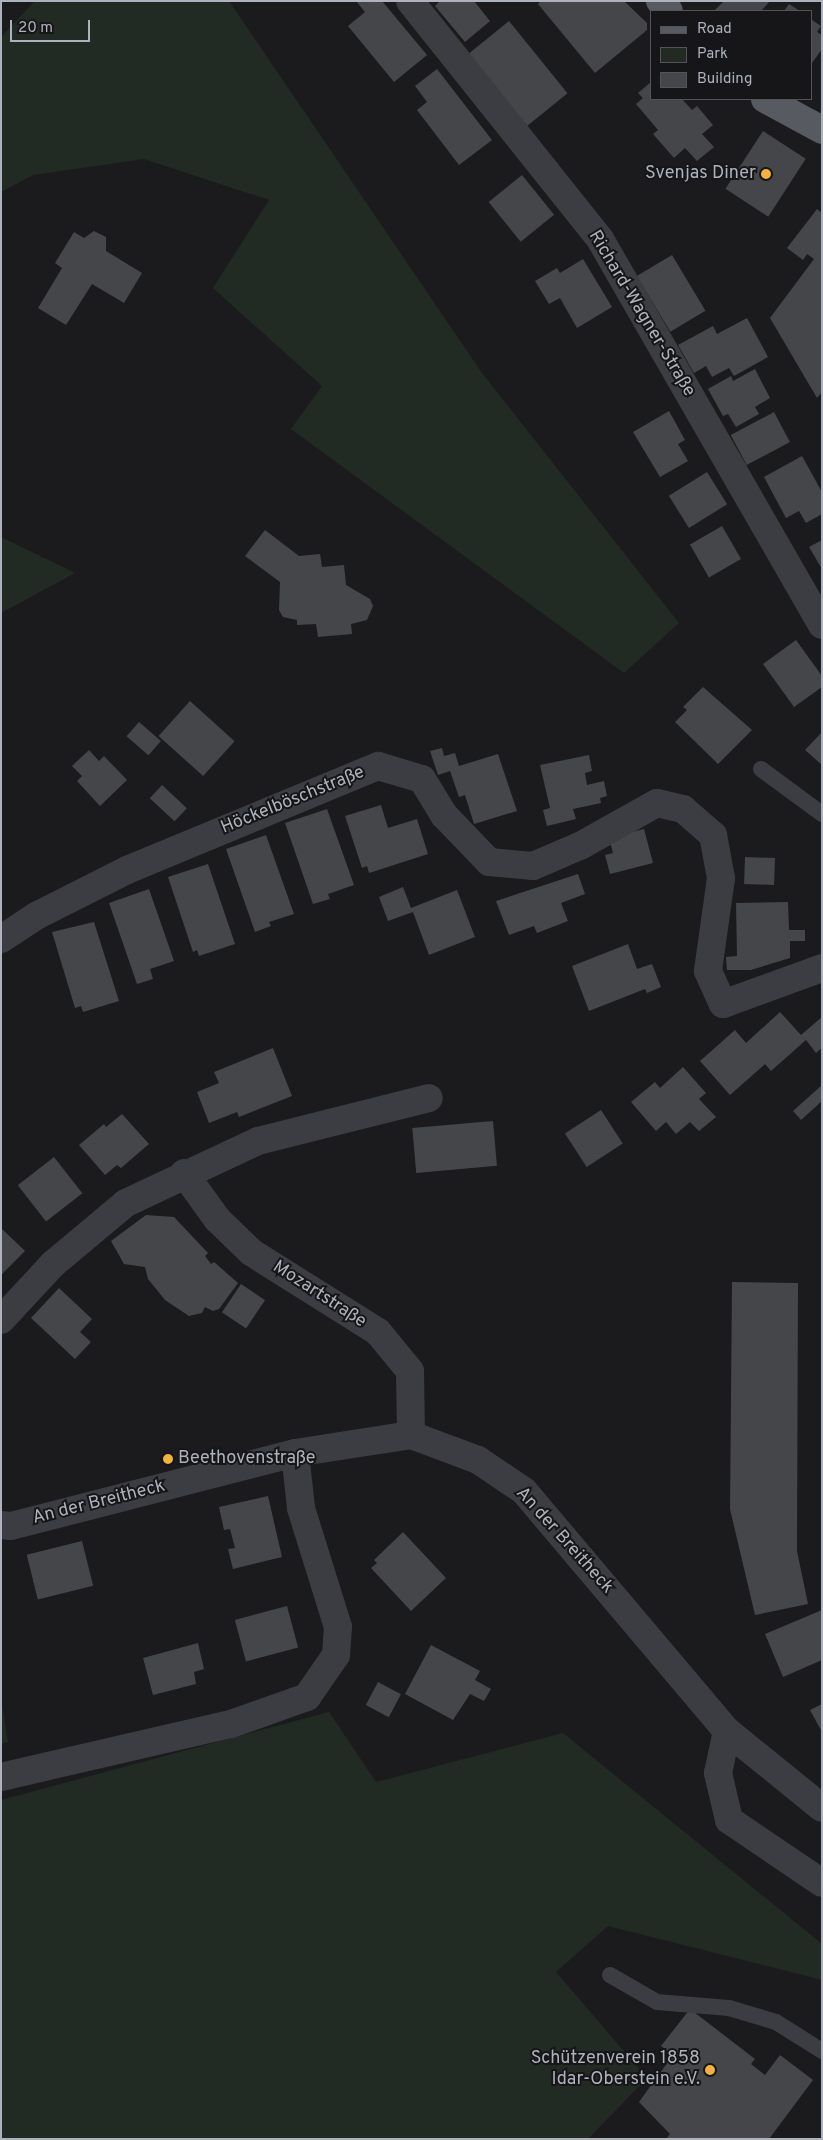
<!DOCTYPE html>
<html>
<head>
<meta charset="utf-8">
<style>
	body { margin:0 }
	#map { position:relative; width:823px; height:2140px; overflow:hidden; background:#1b1b1d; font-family:Overpass,sans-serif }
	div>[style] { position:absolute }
	.green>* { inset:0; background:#222b23 }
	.building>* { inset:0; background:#45464a; transform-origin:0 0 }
	.lane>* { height:16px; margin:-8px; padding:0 8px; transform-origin:8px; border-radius:8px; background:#3c3d42 }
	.street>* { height:28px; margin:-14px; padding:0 14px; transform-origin:14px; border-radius:14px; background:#3c3d42 }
	.primary>* { height:28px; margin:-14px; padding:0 14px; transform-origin:14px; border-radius:14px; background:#585a61 }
	.dots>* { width:14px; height:14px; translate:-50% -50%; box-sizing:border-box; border:2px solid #161618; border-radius:50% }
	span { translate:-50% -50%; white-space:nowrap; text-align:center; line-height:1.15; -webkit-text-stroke:4px #161618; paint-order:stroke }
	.poi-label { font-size:18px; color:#adb2bc }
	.right { translate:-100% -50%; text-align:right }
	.left { translate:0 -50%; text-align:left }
	.street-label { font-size:18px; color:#adb2bc }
	.frame { position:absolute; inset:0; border:2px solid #adb2bc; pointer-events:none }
	.legend { position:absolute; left:650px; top:10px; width:162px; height:90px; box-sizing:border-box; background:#161618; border:1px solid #52545a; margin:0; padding:6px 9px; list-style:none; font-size:15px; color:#adb2bc }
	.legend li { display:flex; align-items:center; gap:10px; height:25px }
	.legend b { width:25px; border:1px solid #52545a }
	.scale { position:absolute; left:10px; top:20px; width:80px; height:22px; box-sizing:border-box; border:2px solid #adb2bc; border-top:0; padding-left:6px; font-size:15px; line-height:18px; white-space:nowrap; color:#adb2bc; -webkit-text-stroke:4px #161618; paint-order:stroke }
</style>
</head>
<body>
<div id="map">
	<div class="green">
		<div style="clip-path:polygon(35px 1px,229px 1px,482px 373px,679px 623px,624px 673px,291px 429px,322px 386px,213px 288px,269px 200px,144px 159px,33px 175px,1px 192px,1px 37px)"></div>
		<div style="clip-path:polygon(1px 537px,75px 573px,1px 613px)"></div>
		<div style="clip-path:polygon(1px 1699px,8px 1742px,1px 1744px)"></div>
		<div style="clip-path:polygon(329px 1712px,376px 1782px,563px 1733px,822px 1944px,822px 1980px,608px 1926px,556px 1972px,647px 2078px,588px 2139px,1px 2139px,1px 1800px)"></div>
	</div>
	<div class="building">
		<div style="clip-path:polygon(356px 1px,382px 1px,427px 55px,394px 82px,348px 26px,365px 12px)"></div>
		<div style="clip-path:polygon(440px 1px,474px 1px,490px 21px,465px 42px,435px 6px)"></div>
		<div style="clip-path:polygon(541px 1px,624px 1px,647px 23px,647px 30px,595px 73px,538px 4px)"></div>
		<div style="clip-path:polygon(724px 1px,770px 1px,761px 11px,714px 11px)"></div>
		<div style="clip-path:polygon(789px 4px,800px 11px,784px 11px)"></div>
		<div style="clip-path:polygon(812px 20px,821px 26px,817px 32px,822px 35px,822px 49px,812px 63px)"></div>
		<div style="left:509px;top:21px;width:93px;height:52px;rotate:51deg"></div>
		<div style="clip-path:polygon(437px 69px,492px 140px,459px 165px,417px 110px,427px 102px,415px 86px)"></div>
		<div style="clip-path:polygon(652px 81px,652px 99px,682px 99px,692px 110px,697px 106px,713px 125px,702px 134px,714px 147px,697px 161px,685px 148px,674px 158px,653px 134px,658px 130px,636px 104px,643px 98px,638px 93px)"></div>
		<div style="left:763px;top:131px;width:51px;height:69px;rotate:33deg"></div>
		<div style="left:522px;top:175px;width:51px;height:43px;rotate:51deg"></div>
		<div style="clip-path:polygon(817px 209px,822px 213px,822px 392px,817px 398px,770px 318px,814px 259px,807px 254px,803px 260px,787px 248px)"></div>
		<div style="clip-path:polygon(94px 231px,106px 237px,106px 251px,142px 273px,124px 303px,92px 284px,66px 325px,38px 308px,62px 268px,55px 263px,74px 232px,84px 238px)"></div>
		<div style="left:672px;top:255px;width:65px;height:41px;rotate:59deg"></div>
		<div style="clip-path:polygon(583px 259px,612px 307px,577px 328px,560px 298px,549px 304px,535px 281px,557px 268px,560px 273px)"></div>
		<div style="clip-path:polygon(747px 318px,768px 357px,734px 376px,729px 368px,712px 377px,706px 366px,694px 373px,678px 345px,713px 326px,717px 334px)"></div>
		<div style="clip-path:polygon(755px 369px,770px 398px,755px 407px,759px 414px,736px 427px,728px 414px,723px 416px,708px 389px,731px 376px,733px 381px)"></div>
		<div style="clip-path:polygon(669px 411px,685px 440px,678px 444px,688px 461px,660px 477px,633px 432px)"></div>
		<div style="left:774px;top:412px;width:34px;height:49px;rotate:62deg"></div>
		<div style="clip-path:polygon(802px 456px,822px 492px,822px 514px,806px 523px,799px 511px,786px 518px,764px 477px)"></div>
		<div style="left:707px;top:472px;width:38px;height:45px;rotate:58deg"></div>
		<div style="left:722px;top:526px;width:38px;height:37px;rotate:60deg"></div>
		<div style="clip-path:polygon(265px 530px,299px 556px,320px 554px,322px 567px,344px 565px,346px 585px,370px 599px,373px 606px,367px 620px,351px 624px,352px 634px,318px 637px,316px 624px,297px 625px,297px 620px,283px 617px,279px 610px,280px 582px,245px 556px)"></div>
		<div style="clip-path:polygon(822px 540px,822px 569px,809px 547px)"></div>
		<div style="clip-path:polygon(796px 640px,822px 676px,822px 687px,794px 707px,763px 664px)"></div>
		<div style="clip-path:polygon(703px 687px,752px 730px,718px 764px,675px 722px,687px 710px,683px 707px)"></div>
		<div style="left:190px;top:701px;width:60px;height:47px;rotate:42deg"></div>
		<div style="left:139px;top:722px;width:29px;height:19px;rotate:41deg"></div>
		<div style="clip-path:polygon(822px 732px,822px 765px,805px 750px)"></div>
		<div style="clip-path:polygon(442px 748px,444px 756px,455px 753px,459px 766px,498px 754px,517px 811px,474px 824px,465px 795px,459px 797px,450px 771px,438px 775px,430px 751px)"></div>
		<div style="clip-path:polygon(89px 750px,99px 761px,104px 756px,127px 780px,100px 806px,77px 781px,82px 776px,72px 766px)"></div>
		<div style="clip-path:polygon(589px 755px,592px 771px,585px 773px,587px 785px,604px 781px,607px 796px,600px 798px,601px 803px,573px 809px,576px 819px,547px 826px,543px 810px,550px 808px,540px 765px)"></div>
		<div style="left:162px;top:785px;width:34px;height:18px;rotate:43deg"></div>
		<div style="clip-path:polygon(381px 805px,388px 828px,417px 819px,428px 854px,369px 873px,367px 866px,362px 868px,345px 816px)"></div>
		<div style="clip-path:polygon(327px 809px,354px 885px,328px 894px,330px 899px,313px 904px,285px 823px)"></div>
		<div style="clip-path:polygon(644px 829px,653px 863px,610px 874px,605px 855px,613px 853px,609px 838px)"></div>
		<div style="clip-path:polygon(266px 835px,294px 914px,269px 922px,271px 926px,255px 932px,226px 849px)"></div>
		<div style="left:745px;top:857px;width:30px;height:27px;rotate:2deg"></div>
		<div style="clip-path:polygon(208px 864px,235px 944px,199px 956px,197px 950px,193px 952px,168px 877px)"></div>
		<div style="clip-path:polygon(578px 874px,585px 894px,561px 903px,568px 921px,537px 933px,534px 926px,509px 935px,496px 901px)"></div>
		<div style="clip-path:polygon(403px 887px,411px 908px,457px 890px,475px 937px,429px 955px,413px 912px,388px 921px,379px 897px)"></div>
		<div style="clip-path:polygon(149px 889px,174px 961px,150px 969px,153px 979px,137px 984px,109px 903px)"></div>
		<div style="clip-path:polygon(788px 902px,789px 930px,805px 930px,805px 941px,790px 941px,790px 958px,751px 970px,727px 970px,726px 957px,737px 956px,736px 903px)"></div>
		<div style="clip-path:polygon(94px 922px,119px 1001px,83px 1012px,81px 1006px,75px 1008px,52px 932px)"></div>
		<div style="clip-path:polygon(628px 944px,637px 969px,652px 964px,661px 987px,647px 993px,645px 989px,589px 1011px,572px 966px)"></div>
		<div style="clip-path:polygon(780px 1012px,801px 1035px,822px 1017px,822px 1048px,816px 1053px,806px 1040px,771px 1071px,765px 1064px,730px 1095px,700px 1061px,735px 1030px,746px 1043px)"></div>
		<div style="clip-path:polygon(273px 1048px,292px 1096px,239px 1117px,237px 1112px,209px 1123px,197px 1092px,219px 1083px,214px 1072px)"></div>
		<div style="clip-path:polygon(683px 1067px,706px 1093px,699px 1099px,716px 1117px,699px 1131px,690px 1122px,676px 1134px,666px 1122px,656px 1131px,631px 1102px,655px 1082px,660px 1088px)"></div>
		<div style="clip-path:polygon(822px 1085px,822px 1101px,801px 1120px,793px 1111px)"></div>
		<div style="left:601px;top:1110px;width:40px;height:43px;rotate:57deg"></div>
		<div style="clip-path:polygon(122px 1114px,149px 1144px,121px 1168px,117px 1165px,105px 1175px,79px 1145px,104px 1124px,106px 1127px)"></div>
		<div style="left:493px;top:1121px;width:45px;height:81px;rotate:85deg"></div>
		<div style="left:54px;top:1157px;width:46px;height:46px;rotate:52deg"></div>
		<div style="clip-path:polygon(146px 1215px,174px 1217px,208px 1253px,205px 1256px,211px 1264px,214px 1262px,238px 1283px,219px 1309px,213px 1311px,205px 1307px,202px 1313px,189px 1316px,165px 1300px,148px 1279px,145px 1267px,124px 1264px,111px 1241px)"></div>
		<div style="clip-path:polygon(1px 1228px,25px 1251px,1px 1275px)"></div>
		<div style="clip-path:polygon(732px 1282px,798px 1283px,797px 1551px,808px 1604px,755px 1615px,730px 1509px)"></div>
		<div style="left:241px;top:1284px;width:29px;height:34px;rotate:34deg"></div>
		<div style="clip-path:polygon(59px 1288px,92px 1319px,80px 1332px,91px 1342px,75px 1359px,31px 1318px)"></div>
		<div style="clip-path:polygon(268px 1496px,282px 1557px,233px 1569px,228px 1549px,235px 1548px,230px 1529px,224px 1530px,219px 1507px)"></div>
		<div style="clip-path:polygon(403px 1532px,446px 1578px,411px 1611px,371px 1568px,377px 1563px,374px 1560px)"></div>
		<div style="left:82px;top:1541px;width:46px;height:57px;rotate:76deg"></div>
		<div style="left:287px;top:1606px;width:43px;height:54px;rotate:75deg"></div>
		<div style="clip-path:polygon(822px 1610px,822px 1660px,783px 1677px,765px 1634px)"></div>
		<div style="clip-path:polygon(198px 1643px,204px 1669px,194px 1672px,196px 1684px,153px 1695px,143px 1658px)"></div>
		<div style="clip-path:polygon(431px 1645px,480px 1671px,475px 1680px,491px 1689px,484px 1701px,470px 1694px,453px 1720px,405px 1694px)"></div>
		<div style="left:378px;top:1682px;width:26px;height:26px;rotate:28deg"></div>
		<div style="clip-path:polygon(822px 1704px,822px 1732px,810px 1710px)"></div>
		<div style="clip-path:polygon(690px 2009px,755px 2059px,751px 2064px,765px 2075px,780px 2055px,813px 2080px,769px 2139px,666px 2139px,670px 2134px,639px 2102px,673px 2055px,661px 2046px)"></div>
	</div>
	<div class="lane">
		<div style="left:761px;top:769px;width:76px;rotate:36.4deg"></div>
		<div style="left:610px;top:1975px;width:54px;rotate:29.9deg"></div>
		<div style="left:657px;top:2002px;width:72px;rotate:4.8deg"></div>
		<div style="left:729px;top:2008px;width:49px;rotate:16.6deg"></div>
		<div style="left:776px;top:2022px;width:54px;rotate:32.2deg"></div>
	</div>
	<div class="street">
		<div style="left:410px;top:1px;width:305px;rotate:51.4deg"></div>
		<div style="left:600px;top:239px;width:445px;rotate:60.1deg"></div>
		<div style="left:1px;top:939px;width:42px;rotate:-33.3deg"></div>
		<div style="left:36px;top:916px;width:102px;rotate:-26.8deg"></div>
		<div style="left:127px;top:870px;width:272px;rotate:-22.5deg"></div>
		<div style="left:378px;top:766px;width:46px;rotate:16.5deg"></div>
		<div style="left:422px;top:779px;width:42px;rotate:58.6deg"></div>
		<div style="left:444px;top:815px;width:65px;rotate:46.2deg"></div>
		<div style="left:489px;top:862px;width:44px;rotate:5.2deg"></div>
		<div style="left:533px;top:866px;width:51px;rotate:-23.1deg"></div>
		<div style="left:580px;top:846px;width:88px;rotate:-29.2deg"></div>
		<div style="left:657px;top:803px;width:27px;rotate:13deg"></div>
		<div style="left:683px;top:809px;width:40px;rotate:41deg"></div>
		<div style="left:713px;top:835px;width:44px;rotate:79.5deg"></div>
		<div style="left:721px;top:878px;width:94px;rotate:98deg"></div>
		<div style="left:708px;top:971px;width:36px;rotate:66deg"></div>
		<div style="left:723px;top:1004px;width:105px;rotate:-20deg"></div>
		<div style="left:184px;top:1173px;width:57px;rotate:54.3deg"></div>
		<div style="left:217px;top:1219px;width:47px;rotate:44.1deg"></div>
		<div style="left:251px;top:1252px;width:150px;rotate:32.2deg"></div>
		<div style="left:378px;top:1332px;width:50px;rotate:50.6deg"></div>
		<div style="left:410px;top:1371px;width:64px;rotate:89.1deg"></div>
		<div style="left:1px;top:1320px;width:76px;rotate:-47.1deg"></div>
		<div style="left:53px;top:1264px;width:95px;rotate:-39.9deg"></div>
		<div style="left:126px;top:1203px;width:146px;rotate:-25.2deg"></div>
		<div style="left:258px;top:1141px;width:176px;rotate:-14.1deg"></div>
		<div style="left:1px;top:1525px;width:10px;rotate:6deg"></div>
		<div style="left:11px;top:1526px;width:293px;rotate:-14.4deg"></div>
		<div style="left:295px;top:1453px;width:117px;rotate:-8.8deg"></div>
		<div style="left:411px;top:1435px;width:72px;rotate:20.5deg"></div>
		<div style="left:478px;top:1460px;width:55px;rotate:34deg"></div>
		<div style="left:524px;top:1491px;width:314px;rotate:49.8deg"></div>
		<div style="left:727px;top:1731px;width:122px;rotate:39deg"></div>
		<div style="left:727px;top:1731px;width:43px;rotate:102.1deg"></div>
		<div style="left:718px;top:1773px;width:48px;rotate:76.8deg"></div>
		<div style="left:729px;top:1820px;width:112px;rotate:34.1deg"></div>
		<div style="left:1px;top:1777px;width:236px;rotate:-13deg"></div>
		<div style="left:231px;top:1724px;width:81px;rotate:-19.6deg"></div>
		<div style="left:307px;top:1697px;width:51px;rotate:-55.4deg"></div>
		<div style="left:336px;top:1655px;width:28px;rotate:-86deg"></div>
		<div style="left:338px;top:1627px;width:125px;rotate:-107.3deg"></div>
		<div style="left:301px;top:1508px;width:55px;rotate:-96.2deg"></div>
	</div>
	<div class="primary">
		<div style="left:660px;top:1px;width:13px;rotate:48deg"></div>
		<div style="left:765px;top:99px;width:65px;rotate:28.5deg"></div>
	</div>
	<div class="dots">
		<div style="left:766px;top:174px;background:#f3b33c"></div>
		<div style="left:168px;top:1459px;background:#f3b33c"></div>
		<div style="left:710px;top:2070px;background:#f3b33c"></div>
	</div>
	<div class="poi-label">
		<span class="right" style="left:756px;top:174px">Svenjas Diner</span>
		<span class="left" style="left:178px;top:1459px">Beethovenstraße</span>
		<span class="right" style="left:700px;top:2070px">Schützenverein 1858<br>Idar-Oberstein e.V.</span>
	</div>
	<div class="street-label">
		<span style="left:641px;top:314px;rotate:59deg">Richard-Wagner-Straße</span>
		<span style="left:293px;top:801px;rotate:-22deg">Höckelböschstraße</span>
		<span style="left:319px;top:1295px;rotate:33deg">Mozartstraße</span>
		<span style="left:99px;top:1503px;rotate:-14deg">An der Breitheck</span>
		<span style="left:564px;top:1541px;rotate:48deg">An der Breitheck</span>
	</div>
	<div class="frame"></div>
	<ul class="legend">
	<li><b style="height:6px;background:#585a61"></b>Road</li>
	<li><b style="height:14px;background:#222b23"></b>Park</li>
	<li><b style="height:14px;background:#45464a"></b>Building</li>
	</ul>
	<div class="scale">20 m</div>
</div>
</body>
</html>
